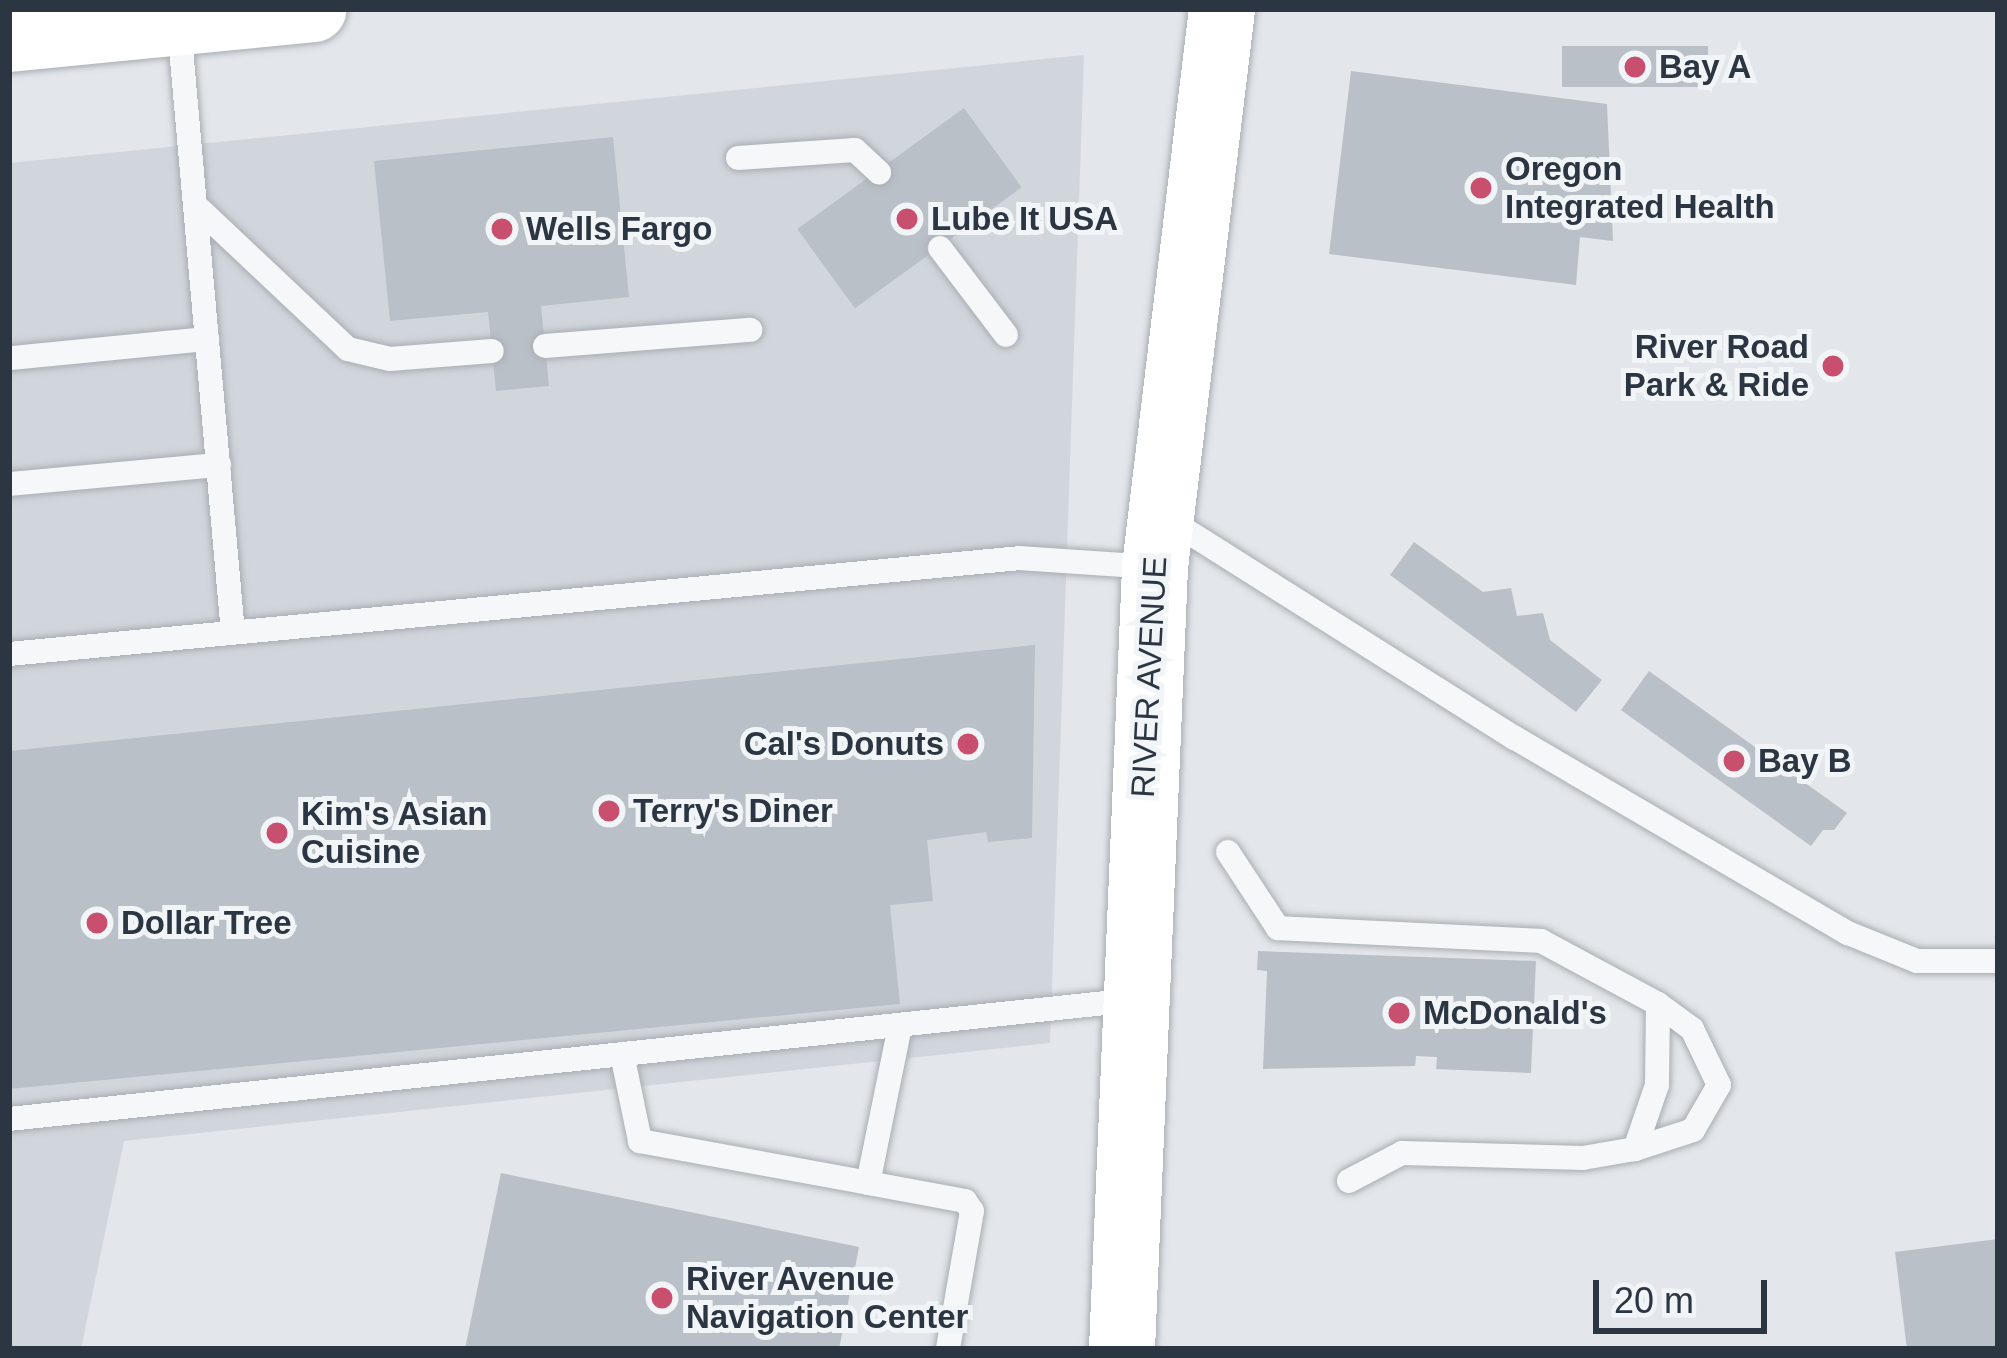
<!DOCTYPE html>
<html>
<head>
<meta charset="utf-8">
<style>
	body { margin:0 }
	#map { position:relative; width:2007px; height:1358px; overflow:hidden; background:#e3e6ea; font-family:Arial,sans-serif }
	div>[style] { position:absolute }
	.built>* { inset:0; background:#d1d6dc }
	.building>* { inset:0; background:#bac0c7; transform-origin:0 0 }
	.roads { filter:drop-shadow(0 0 3px #a8aeb4) drop-shadow(0 0 3px #a8aeb4) }
	.lane>* { height:24px; margin:-12px; padding:0 12px; transform-origin:12px; border-radius:12px; background:#f5f7f9 }
	.secondary>* { height:66px; margin:-33px; padding:0 33px; transform-origin:33px; border-radius:33px; background:#fff }
	.primary>* { height:66px; margin:-33px; padding:0 33px; transform-origin:33px; border-radius:33px; background:#fff }
	.dots>* { width:33px; height:33px; translate:-50% -50%; box-sizing:border-box; border:6px solid #f2f5f8; border-radius:50% }
	span { translate:-50% -50%; white-space:nowrap; text-align:center; line-height:1.15; -webkit-text-stroke:10px #f2f5f8; paint-order:stroke }
	.poi-label { font-size:33px; color:#2b3642; font-weight:700 }
	.left { translate:0 -50%; text-align:left }
	.right { translate:-100% -50%; text-align:right }
	.street-label { font-size:33px; color:#2b3642 }
	.frame { position:absolute; inset:0; border:12px solid #2b3642; pointer-events:none }
	.scale { position:absolute; left:1593px; top:1280px; width:174px; height:54px; box-sizing:border-box; border:6px solid #2b3642; border-top:0; padding-left:15px; font-size:36px; line-height:42px; white-space:nowrap; color:#2b3642; -webkit-text-stroke:9px #f2f5f8; paint-order:stroke }
</style>
</head>
<body>
<div id="map">
	<div class="built">
		<div style="clip-path:polygon(1084px 55px,1050px 1043px,124px 1141px,81px 1349px,9px 1349px,9px 163px)"></div>
	</div>
	<div class="building">
		<div style="left:1708px;top:46px;width:41px;height:146px;rotate:90deg"></div>
		<div style="clip-path:polygon(1351px 71px,1607px 104px,1613px 241px,1580px 237px,1576px 285px,1329px 254px)"></div>
		<div style="left:964px;top:108px;width:98px;height:206px;rotate:54deg"></div>
		<div style="clip-path:polygon(613px 137px,629px 297px,541px 306px,549px 386px,496px 391px,488px 312px,390px 321px,374px 161px)"></div>
		<div style="clip-path:polygon(1414px 542px,1483px 592px,1511px 588px,1517px 616px,1543px 613px,1550px 640px,1602px 680px,1576px 712px,1390px 575px)"></div>
		<div style="clip-path:polygon(1035px 645px,1032px 838px,988px 842px,986px 832px,927px 840px,933px 901px,890px 905px,900px 1004px,9px 1089px,9px 751px)"></div>
		<div style="clip-path:polygon(1649px 671px,1847px 813px,1834px 830px,1823px 830px,1811px 846px,1621px 710px)"></div>
		<div style="clip-path:polygon(1258px 951px,1536px 961px,1531px 1073px,1436px 1069px,1437px 1057px,1416px 1056px,1415px 1066px,1263px 1069px,1267px 971px,1257px 970px)"></div>
		<div style="clip-path:polygon(501px 1173px,859px 1247px,839px 1349px,465px 1349px)"></div>
		<div style="clip-path:polygon(1998px 1239px,1998px 1349px,1907px 1349px,1895px 1252px)"></div>
	</div>
	<div class="roads">
		<div class="lane">
			<div style="left:179px;top:26px;width:609px;rotate:84.92deg"></div>
			<div style="left:738px;top:158px;width:117px;rotate:-3.9deg"></div>
			<div style="left:855px;top:150px;width:33px;rotate:43deg"></div>
			<div style="left:195px;top:205px;width:210px;rotate:43.3deg"></div>
			<div style="left:348px;top:349px;width:43px;rotate:13.4deg"></div>
			<div style="left:390px;top:359px;width:102px;rotate:-4.5deg"></div>
			<div style="left:940px;top:248px;width:109px;rotate:52.8deg"></div>
			<div style="left:545px;top:346px;width:206px;rotate:-4.5deg"></div>
			<div style="left:12px;top:358px;width:196px;rotate:-5.6deg"></div>
			<div style="left:9px;top:484px;width:211px;rotate:-5.2deg"></div>
			<div style="left:1168px;top:519px;width:410px;rotate:32.3deg"></div>
			<div style="left:1515px;top:738px;width:386px;rotate:30.4deg"></div>
			<div style="left:1848px;top:933px;width:74px;rotate:22.1deg"></div>
			<div style="left:1917px;top:961px;width:81px"></div>
			<div style="left:9px;top:654px;width:1016px;rotate:-5.42deg"></div>
			<div style="left:1020px;top:558px;width:132px;rotate:3.9deg"></div>
			<div style="left:1228px;top:852px;width:91px;rotate:56.7deg"></div>
			<div style="left:1278px;top:928px;width:263px;rotate:2.8deg"></div>
			<div style="left:1541px;top:941px;width:133px;rotate:28.3deg"></div>
			<div style="left:1658px;top:1004px;width:81px;rotate:90.7deg"></div>
			<div style="left:1657px;top:1085px;width:68px;rotate:109deg"></div>
			<div style="left:1635px;top:1149px;width:53px;rotate:170.2deg"></div>
			<div style="left:1583px;top:1158px;width:181px;rotate:-178.4deg"></div>
			<div style="left:1402px;top:1153px;width:60px;rotate:152.2deg"></div>
			<div style="left:900px;top:1026px;width:160px;rotate:101.5deg"></div>
			<div style="left:868px;top:1183px;width:99px;rotate:10.5deg"></div>
			<div style="left:965px;top:1201px;width:12px;rotate:55deg"></div>
			<div style="left:972px;top:1211px;width:140px;rotate:99.9deg"></div>
			<div style="left:622px;top:1054px;width:89px;rotate:78.3deg"></div>
			<div style="left:640px;top:1141px;width:232px;rotate:10.4deg"></div>
			<div style="left:9px;top:1119px;width:1130px;rotate:-6.04deg"></div>
			<div style="left:1635px;top:1149px;width:61px;rotate:-18.1deg"></div>
			<div style="left:1693px;top:1130px;width:52px;rotate:-60deg"></div>
			<div style="left:1719px;top:1085px;width:62px;rotate:-115.7deg"></div>
			<div style="left:1692px;top:1029px;width:42px;rotate:-143.7deg"></div>
		</div>
		<div class="secondary">
			<div style="left:1122px;top:1349px;width:783px;rotate:-87.58deg"></div>
			<div style="left:1155px;top:567px;width:562px;rotate:-83.15deg"></div>
		</div>
		<div class="primary">
			<div style="left:9px;top:39px;width:306px;rotate:-5.6deg"></div>
		</div>
	</div>
	<div class="dots">
		<div style="left:1635px;top:67px;background:#c84f6d"></div>
		<div style="left:1481px;top:188px;background:#c84f6d"></div>
		<div style="left:907px;top:219px;background:#c84f6d"></div>
		<div style="left:502px;top:229px;background:#c84f6d"></div>
		<div style="left:1833px;top:366px;background:#c84f6d"></div>
		<div style="left:968px;top:744px;background:#c84f6d"></div>
		<div style="left:1734px;top:761px;background:#c84f6d"></div>
		<div style="left:609px;top:811px;background:#c84f6d"></div>
		<div style="left:277px;top:833px;background:#c84f6d"></div>
		<div style="left:97px;top:923px;background:#c84f6d"></div>
		<div style="left:1399px;top:1013px;background:#c84f6d"></div>
		<div style="left:662px;top:1298px;background:#c84f6d"></div>
	</div>
	<div class="poi-label">
		<span class="left" style="left:1659px;top:67px">Bay A</span>
		<span class="left" style="left:1505px;top:188px">Oregon<br>Integrated Health</span>
		<span class="left" style="left:931px;top:219px">Lube It USA</span>
		<span class="left" style="left:526px;top:229px">Wells Fargo</span>
		<span class="right" style="left:1809px;top:366px">River Road<br>Park &amp; Ride</span>
		<span class="right" style="left:944px;top:744px">Cal's Donuts</span>
		<span class="left" style="left:1758px;top:761px">Bay B</span>
		<span class="left" style="left:633px;top:811px">Terry's Diner</span>
		<span class="left" style="left:301px;top:833px">Kim's Asian<br>Cuisine</span>
		<span class="left" style="left:121px;top:923px">Dollar Tree</span>
		<span class="left" style="left:1423px;top:1013px">McDonald's</span>
		<span class="left" style="left:686px;top:1298px">River Avenue<br>Navigation Center</span>
	</div>
	<div class="street-label">
		<span style="left:1149px;top:677px;rotate:-87deg">RIVER AVENUE</span>
	</div>
	<div class="frame"></div>
	<div class="scale">20 m</div>
</div>
</body>
</html>
